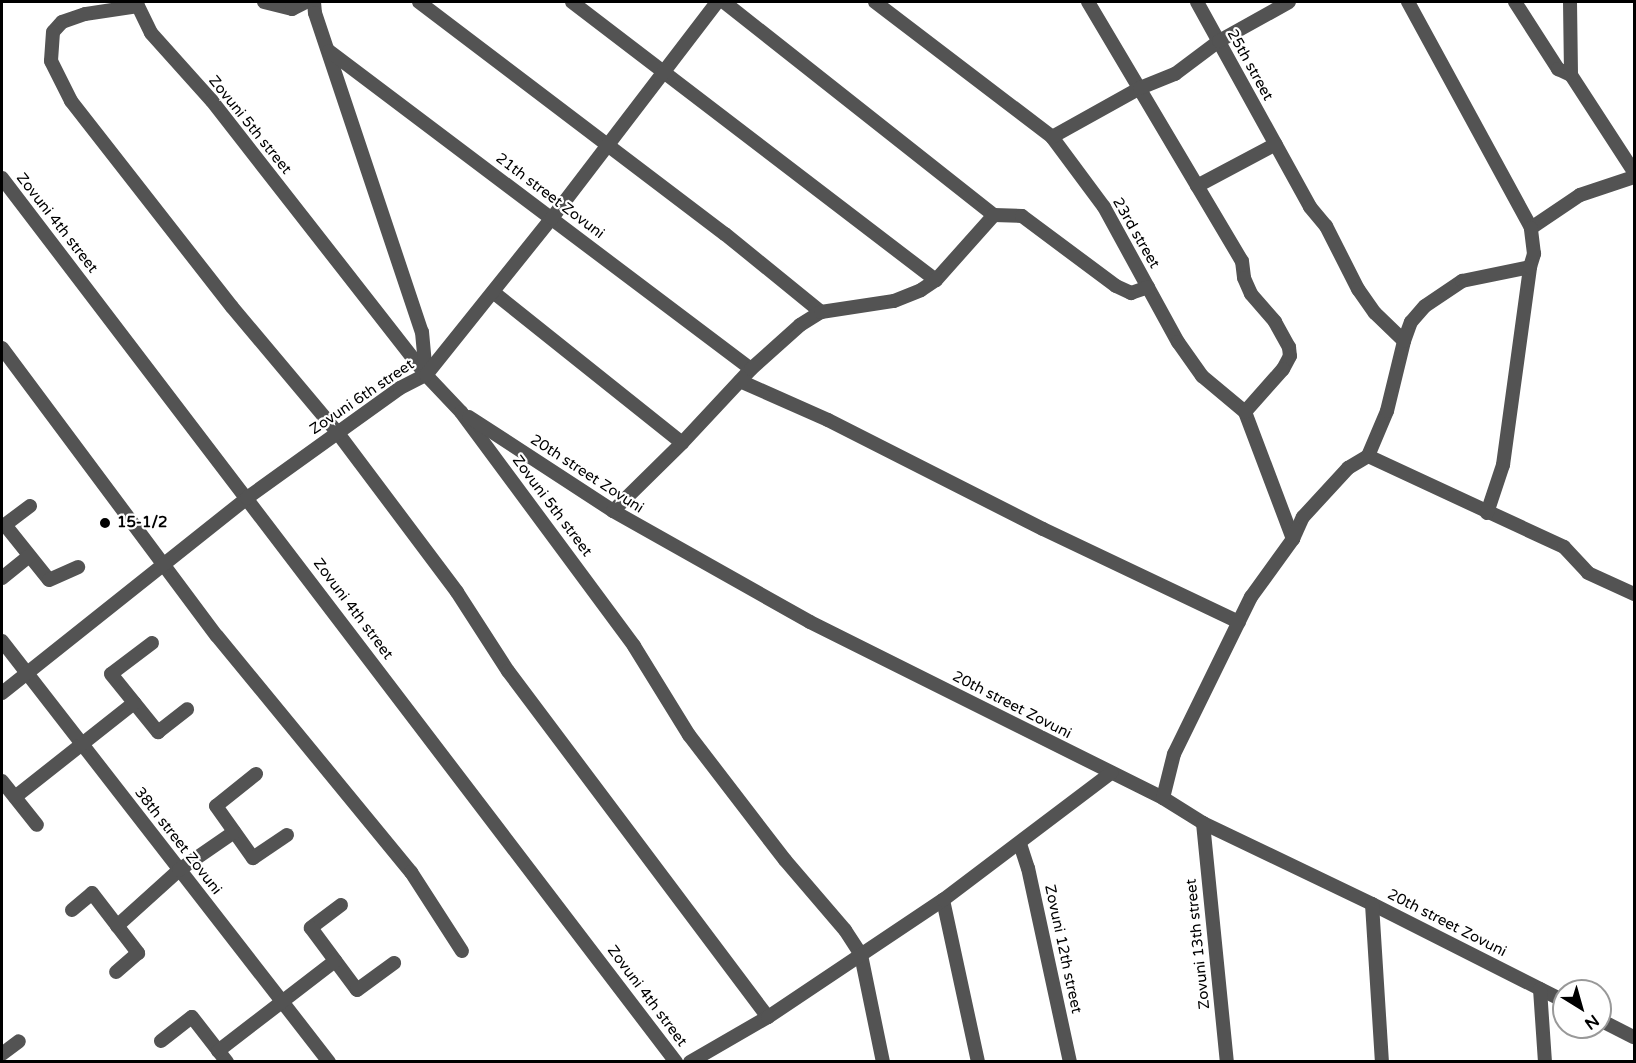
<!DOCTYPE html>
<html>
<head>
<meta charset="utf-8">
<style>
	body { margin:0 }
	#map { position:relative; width:1636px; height:1063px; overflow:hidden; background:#fff; font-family:"Varela Round",sans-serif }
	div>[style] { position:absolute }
	.minor>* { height:14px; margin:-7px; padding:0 7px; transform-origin:7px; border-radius:7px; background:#535353 }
	.dots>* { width:16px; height:16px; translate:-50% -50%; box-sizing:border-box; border:3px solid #fff; border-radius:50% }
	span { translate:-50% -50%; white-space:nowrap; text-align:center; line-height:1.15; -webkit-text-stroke:4.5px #fff; paint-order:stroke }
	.street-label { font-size:15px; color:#000 }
	.poi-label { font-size:15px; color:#000; font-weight:700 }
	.left { translate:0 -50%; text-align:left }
	.frame { position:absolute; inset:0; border:3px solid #000; pointer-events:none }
	.north { position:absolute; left:1552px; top:979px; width:60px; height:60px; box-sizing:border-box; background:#fff; border:2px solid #999; border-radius:50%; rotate:143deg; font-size:16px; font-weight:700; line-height:24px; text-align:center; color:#000 }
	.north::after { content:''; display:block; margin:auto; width:21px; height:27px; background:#000; clip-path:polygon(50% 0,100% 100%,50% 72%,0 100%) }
</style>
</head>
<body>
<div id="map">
	<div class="minor">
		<div style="left:136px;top:2px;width:34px;rotate:64deg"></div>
		<div style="left:151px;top:33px;width:91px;rotate:48.1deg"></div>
		<div style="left:212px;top:101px;width:348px;rotate:52deg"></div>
		<div style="left:426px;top:375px;width:51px;rotate:46.6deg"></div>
		<div style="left:461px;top:412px;width:291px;rotate:53.5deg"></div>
		<div style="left:634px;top:646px;width:105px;rotate:58.3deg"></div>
		<div style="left:689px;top:735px;width:158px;rotate:52.5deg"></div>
		<div style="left:785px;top:860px;width:92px;rotate:49.4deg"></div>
		<div style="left:845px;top:930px;width:30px;rotate:57deg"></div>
		<div style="left:861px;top:955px;width:109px;rotate:78.4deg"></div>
		<div style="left:264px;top:2px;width:29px;rotate:14deg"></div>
		<div style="left:292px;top:9px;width:16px;rotate:-27deg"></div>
		<div style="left:314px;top:2px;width:11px;rotate:85deg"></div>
		<div style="left:315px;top:13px;width:336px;rotate:71.5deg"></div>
		<div style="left:422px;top:332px;width:43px;rotate:84.7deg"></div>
		<div style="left:419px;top:2px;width:384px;rotate:37.2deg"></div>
		<div style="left:725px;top:234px;width:124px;rotate:39.1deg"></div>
		<div style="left:572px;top:2px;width:458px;rotate:37.4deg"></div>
		<div style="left:724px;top:2px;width:344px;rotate:38.3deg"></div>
		<div style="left:875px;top:2px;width:223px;rotate:37.3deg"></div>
		<div style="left:1052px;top:137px;width:87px;rotate:53.4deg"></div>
		<div style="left:1104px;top:207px;width:154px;rotate:61.3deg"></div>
		<div style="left:1178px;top:342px;width:42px;rotate:54.8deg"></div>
		<div style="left:1202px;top:376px;width:56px;rotate:39.9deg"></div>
		<div style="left:1245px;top:412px;width:136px;rotate:69.3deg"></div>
		<div style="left:1088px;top:2px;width:301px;rotate:59.3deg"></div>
		<div style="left:1242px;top:261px;width:17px;rotate:83deg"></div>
		<div style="left:1244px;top:278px;width:17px;rotate:66deg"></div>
		<div style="left:1251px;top:294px;width:37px;rotate:49deg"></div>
		<div style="left:1275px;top:322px;width:29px;rotate:61deg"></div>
		<div style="left:1289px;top:347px;width:9px;rotate:84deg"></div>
		<div style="left:1290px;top:356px;width:15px;rotate:118deg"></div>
		<div style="left:1283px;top:369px;width:57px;rotate:131.5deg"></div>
		<div style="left:1197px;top:2px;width:234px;rotate:61.1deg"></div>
		<div style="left:1310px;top:207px;width:25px;rotate:50deg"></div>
		<div style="left:1326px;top:226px;width:71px;rotate:63.1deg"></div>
		<div style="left:1358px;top:289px;width:29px;rotate:55deg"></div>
		<div style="left:1375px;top:313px;width:40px;rotate:44deg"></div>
		<div style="left:1408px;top:2px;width:257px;rotate:61.4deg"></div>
		<div style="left:1531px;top:228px;width:59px;rotate:-34deg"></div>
		<div style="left:1580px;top:195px;width:57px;rotate:-18.4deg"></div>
		<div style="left:1515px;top:2px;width:80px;rotate:57.3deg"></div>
		<div style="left:1558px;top:69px;width:14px;rotate:25deg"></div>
		<div style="left:1571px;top:75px;width:116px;rotate:57deg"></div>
		<div style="left:1570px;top:2px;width:73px;rotate:89.2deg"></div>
		<div style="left:138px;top:6px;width:54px;rotate:171.4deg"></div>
		<div style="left:85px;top:14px;width:24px;rotate:161deg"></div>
		<div style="left:62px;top:22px;width:13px;rotate:132deg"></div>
		<div style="left:53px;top:32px;width:29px;rotate:94deg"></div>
		<div style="left:51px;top:61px;width:45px;rotate:63.4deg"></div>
		<div style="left:71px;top:101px;width:261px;rotate:52deg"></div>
		<div style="left:232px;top:307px;width:163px;rotate:50deg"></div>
		<div style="left:337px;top:432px;width:200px;rotate:53.1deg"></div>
		<div style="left:457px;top:592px;width:94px;rotate:57.2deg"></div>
		<div style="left:508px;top:671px;width:433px;rotate:53.1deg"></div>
		<div style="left:329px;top:51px;width:528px;rotate:37deg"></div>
		<div style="left:1052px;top:137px;width:101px;rotate:-29.1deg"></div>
		<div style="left:1140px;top:88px;width:38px;rotate:-22deg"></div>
		<div style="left:1175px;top:74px;width:55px;rotate:-36.9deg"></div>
		<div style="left:1219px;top:41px;width:80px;rotate:-29.1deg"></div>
		<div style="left:2px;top:178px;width:1112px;rotate:52.68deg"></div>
		<div style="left:1197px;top:186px;width:89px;rotate:-28deg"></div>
		<div style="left:493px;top:292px;width:242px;rotate:38.6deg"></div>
		<div style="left:2px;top:348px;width:359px;rotate:53.3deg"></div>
		<div style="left:217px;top:636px;width:306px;rotate:50.6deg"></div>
		<div style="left:411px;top:872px;width:94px;rotate:57.2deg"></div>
		<div style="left:740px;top:381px;width:96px;rotate:23.9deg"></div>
		<div style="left:828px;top:420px;width:241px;rotate:26.9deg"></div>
		<div style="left:1043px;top:529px;width:217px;rotate:25.4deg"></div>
		<div style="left:469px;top:417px;width:172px;rotate:33.1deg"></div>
		<div style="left:613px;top:511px;width:226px;rotate:29.4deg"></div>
		<div style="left:810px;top:622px;width:394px;rotate:26.5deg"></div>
		<div style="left:1163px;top:798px;width:47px;rotate:32deg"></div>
		<div style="left:1203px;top:823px;width:187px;rotate:25.6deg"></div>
		<div style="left:1372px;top:904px;width:215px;rotate:26.8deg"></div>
		<div style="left:1368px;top:456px;width:216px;rotate:24.9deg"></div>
		<div style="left:1564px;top:547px;width:35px;rotate:47deg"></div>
		<div style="left:1588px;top:573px;width:51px;rotate:24.5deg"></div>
		<div style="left:30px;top:506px;width:31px;rotate:143deg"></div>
		<div style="left:5px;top:525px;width:70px;rotate:51.3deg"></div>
		<div style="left:49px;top:580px;width:32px;rotate:-24deg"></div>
		<div style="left:613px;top:511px;width:97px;rotate:-44.6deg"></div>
		<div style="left:682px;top:443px;width:101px;rotate:-47deg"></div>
		<div style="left:751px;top:369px;width:66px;rotate:-41.9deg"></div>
		<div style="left:800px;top:325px;width:25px;rotate:-32deg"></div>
		<div style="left:821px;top:312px;width:74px;rotate:-8.6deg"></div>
		<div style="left:894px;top:301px;width:29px;rotate:-22deg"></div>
		<div style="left:921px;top:290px;width:18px;rotate:-34deg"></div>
		<div style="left:936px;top:280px;width:87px;rotate:-48.3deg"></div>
		<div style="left:994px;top:215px;width:28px;rotate:2deg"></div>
		<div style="left:1022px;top:216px;width:117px;rotate:36.7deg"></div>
		<div style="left:1116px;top:286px;width:17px;rotate:25deg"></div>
		<div style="left:1131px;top:293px;width:18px;rotate:-19deg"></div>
		<div style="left:1487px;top:513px;width:51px;rotate:-71.6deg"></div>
		<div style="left:1503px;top:465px;width:200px;rotate:-82.2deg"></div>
		<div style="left:2px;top:578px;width:35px;rotate:-39deg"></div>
		<div style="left:2px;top:641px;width:533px;rotate:52.16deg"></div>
		<div style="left:152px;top:643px;width:51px;rotate:142.9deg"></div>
		<div style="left:111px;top:674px;width:75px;rotate:51deg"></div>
		<div style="left:158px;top:732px;width:37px;rotate:-38deg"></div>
		<div style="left:2px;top:693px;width:313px;rotate:-38.5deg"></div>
		<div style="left:247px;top:498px;width:188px;rotate:-35.7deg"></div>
		<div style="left:400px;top:388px;width:29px;rotate:-27deg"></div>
		<div style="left:426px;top:375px;width:201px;rotate:-51.3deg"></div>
		<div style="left:552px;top:218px;width:272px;rotate:-52.6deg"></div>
		<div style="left:256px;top:774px;width:51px;rotate:141.3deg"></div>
		<div style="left:216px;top:806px;width:64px;rotate:54.6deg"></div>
		<div style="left:253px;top:858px;width:41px;rotate:-34.1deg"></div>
		<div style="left:2px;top:781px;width:56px;rotate:51.5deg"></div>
		<div style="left:15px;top:797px;width:152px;rotate:-38.3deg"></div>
		<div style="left:1163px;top:798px;width:45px;rotate:-76deg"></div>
		<div style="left:1174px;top:754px;width:175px;rotate:-63.9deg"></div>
		<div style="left:1251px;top:597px;width:72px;rotate:-54.1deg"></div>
		<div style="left:1293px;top:539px;width:24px;rotate:-66deg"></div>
		<div style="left:1303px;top:517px;width:67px;rotate:-47.4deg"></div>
		<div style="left:1348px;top:468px;width:23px;rotate:-31deg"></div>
		<div style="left:1368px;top:456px;width:49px;rotate:-67.1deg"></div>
		<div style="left:1387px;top:411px;width:72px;rotate:-76.3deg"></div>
		<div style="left:1404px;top:341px;width:20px;rotate:-70deg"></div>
		<div style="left:1411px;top:322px;width:21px;rotate:-49deg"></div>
		<div style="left:1425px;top:306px;width:45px;rotate:-34deg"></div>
		<div style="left:1462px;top:281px;width:69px;rotate:-11.6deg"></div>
		<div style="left:1530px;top:267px;width:14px;rotate:-73deg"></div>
		<div style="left:1534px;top:254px;width:26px;rotate:-97deg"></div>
		<div style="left:1203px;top:823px;width:240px;rotate:84.3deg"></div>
		<div style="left:1020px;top:844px;width:25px;rotate:72deg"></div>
		<div style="left:1028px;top:868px;width:198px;rotate:77.8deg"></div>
		<div style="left:943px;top:900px;width:166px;rotate:77.8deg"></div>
		<div style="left:1372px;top:904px;width:158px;rotate:86.4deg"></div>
		<div style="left:341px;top:905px;width:38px;rotate:143deg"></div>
		<div style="left:311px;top:928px;width:77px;rotate:53.4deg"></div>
		<div style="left:357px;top:990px;width:46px;rotate:-36.1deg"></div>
		<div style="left:72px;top:910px;width:26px;rotate:-40deg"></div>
		<div style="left:92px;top:893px;width:76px;rotate:52.5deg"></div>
		<div style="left:138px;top:953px;width:29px;rotate:139deg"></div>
		<div style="left:117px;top:926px;width:84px;rotate:-42.1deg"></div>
		<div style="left:179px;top:870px;width:67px;rotate:-34.6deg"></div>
		<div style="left:1540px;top:989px;width:73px;rotate:86.1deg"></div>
		<div style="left:1600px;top:1020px;width:38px;rotate:27deg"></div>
		<div style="left:161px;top:1041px;width:39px;rotate:-38deg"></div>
		<div style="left:192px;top:1017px;width:57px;rotate:52.1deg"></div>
		<div style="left:218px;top:1051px;width:148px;rotate:-37.6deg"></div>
		<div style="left:2px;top:1054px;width:21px;rotate:-37deg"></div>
		<div style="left:690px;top:1062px;width:90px;rotate:-30deg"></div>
		<div style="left:768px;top:1017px;width:211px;rotate:-33.8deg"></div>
		<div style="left:943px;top:900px;width:211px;rotate:-37.1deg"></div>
	</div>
	<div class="dots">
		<div style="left:105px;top:523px;background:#000"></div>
	</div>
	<div class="street-label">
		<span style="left:1250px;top:65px;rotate:61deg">25th street</span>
		<span style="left:250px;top:125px;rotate:51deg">Zovuni 5th street</span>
		<span style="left:550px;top:196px;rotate:37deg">21th street Zovuni</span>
		<span style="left:57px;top:223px;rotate:52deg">Zovuni 4th street</span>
		<span style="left:1136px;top:233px;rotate:60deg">23rd street</span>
		<span style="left:362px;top:397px;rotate:-34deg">Zovuni 6th street</span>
		<span style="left:587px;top:474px;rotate:33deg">20th street Zovuni</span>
		<span style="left:552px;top:506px;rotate:53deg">Zovuni 5th street</span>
		<span style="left:353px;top:609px;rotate:53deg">Zovuni 4th street</span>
		<span style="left:1012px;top:705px;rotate:27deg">20th street Zovuni</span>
		<span style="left:178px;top:841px;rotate:52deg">38th street Zovuni</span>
		<span style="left:1447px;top:923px;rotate:27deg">20th street Zovuni</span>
		<span style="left:1198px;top:944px;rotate:-96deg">Zovuni 13th street</span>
		<span style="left:1063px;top:949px;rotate:78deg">Zovuni 12th street</span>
		<span style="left:647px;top:996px;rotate:53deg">Zovuni 4th street</span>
	</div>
	<div class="poi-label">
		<span class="left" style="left:117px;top:523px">15-1/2</span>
	</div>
	<div class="frame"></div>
	<div class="north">N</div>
</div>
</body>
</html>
